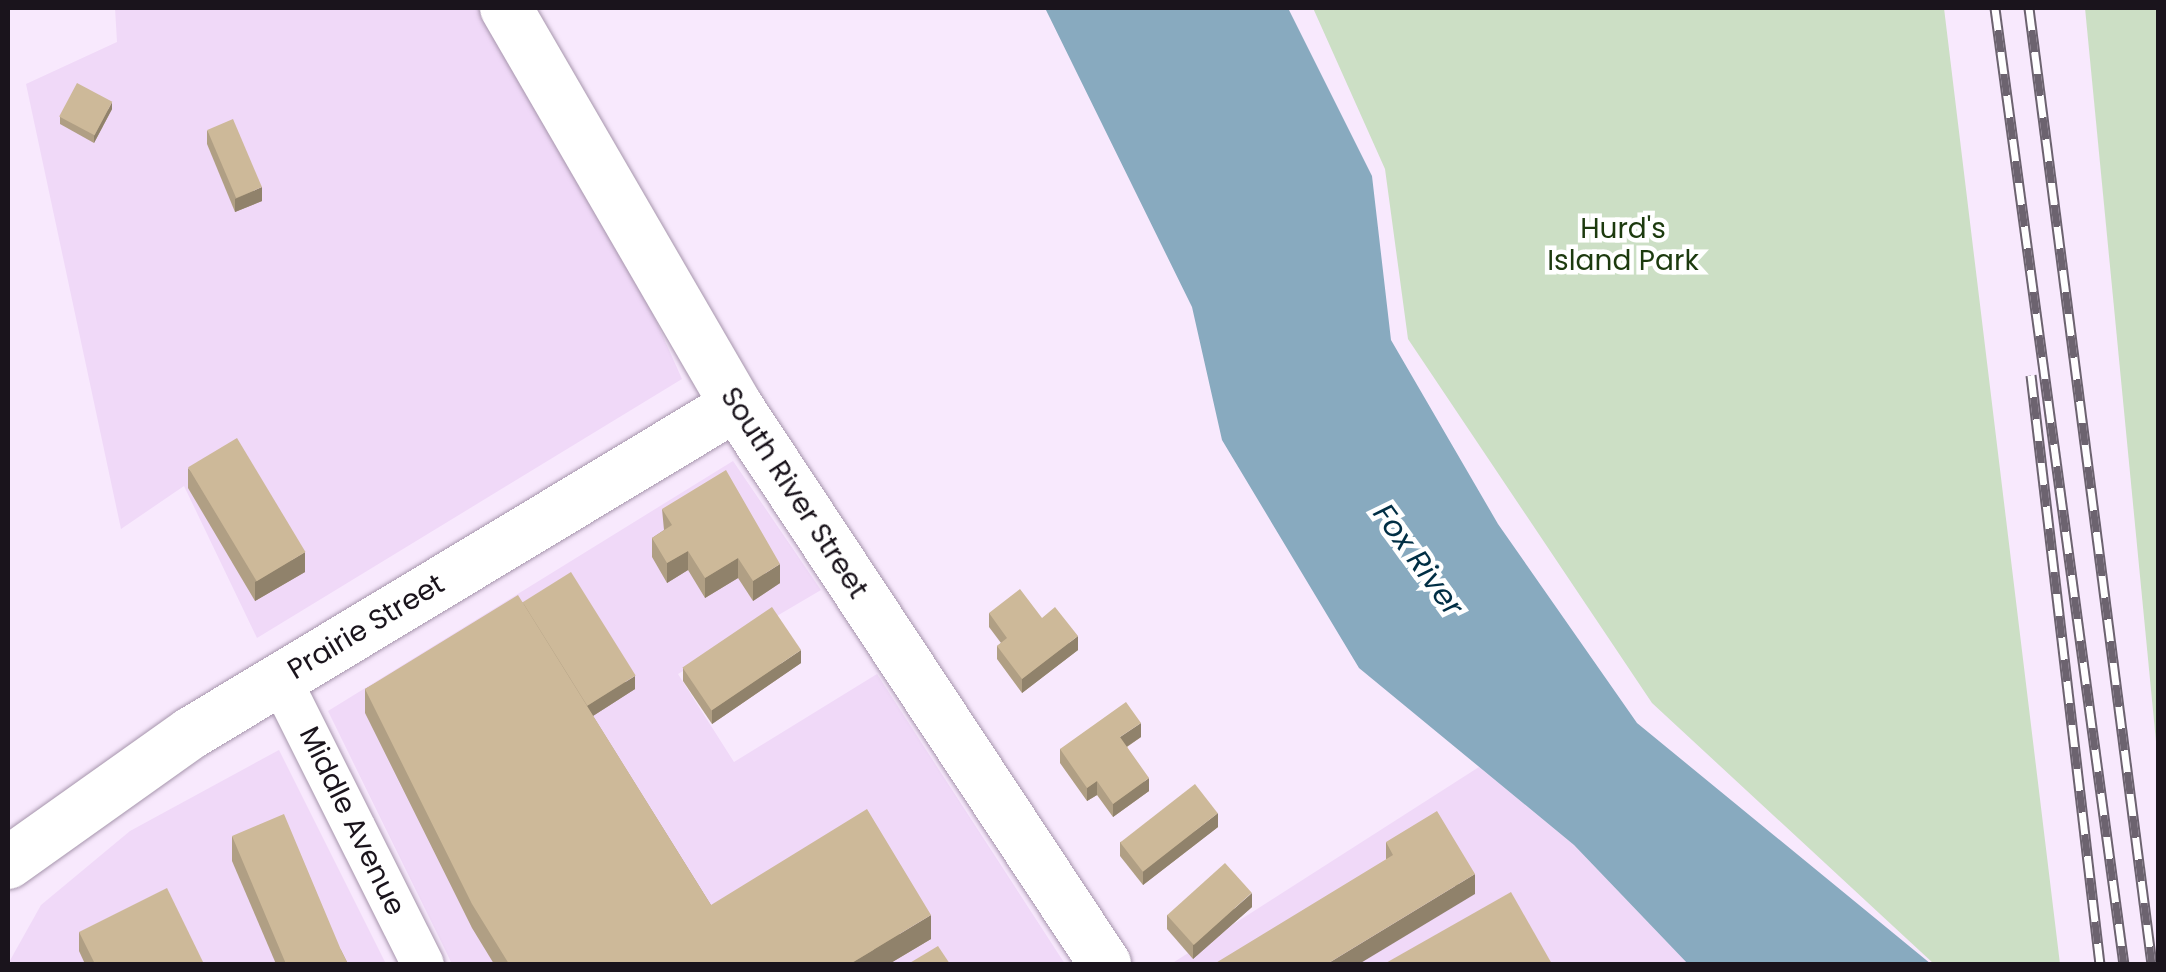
<!DOCTYPE html>
<html>
<head>
<meta charset="utf-8">
<style>
	body { margin:0 }
	#map { position:relative; width:2166px; height:972px; overflow:hidden; background:#f8e9fd; font-family:Poppins,sans-serif }
	div>[style] { position:absolute }
	.built>* { inset:0; background:#f0d9f8 }
	.green>* { inset:0; background:#ccdfc5 }
	.water>* { inset:0; background:#88aabf }
	.roads { filter:drop-shadow(0 0 2px #a695ac) drop-shadow(0 0 2px #a695ac) }
	.minor>* { height:42px; margin:-21px; padding:0 21px; transform-origin:21px; border-radius:21px; background:#fff }
	.tertiary>* { height:52px; margin:-26px; padding:0 26px; transform-origin:26px; border-radius:26px; background:#fff }
	.rail>* { height:11px; margin-top:-5.5px; transform-origin:0; background:repeating-linear-gradient(90deg,#fff 0 22px,#6c636f 0 44px); box-sizing:border-box; border-block:2px solid #6c636f }
	.wall>* { inset:0; background:#b09f84 }
	.shaded-wall>* { inset:0; background:#90826b }
	.building>* { inset:0; background:#cdb999; transform-origin:0 0 }
	span { translate:-50% -50%; white-space:nowrap; text-align:center; line-height:1.15; -webkit-text-stroke:9px #fff; paint-order:stroke }
	.park-label { font-size:28px; color:#1c3a0e }
	.street-label { font-size:28px; color:#1a141c }
	.water-label { font-size:30px; color:#002e44; font-style:italic }
	.frame { position:absolute; inset:0; border:10px solid #1a141c; pointer-events:none }
</style>
</head>
<body>
<div id="map">
	<div class="built">
		<div style="clip-path:polygon(115px 8px,516px 8px,682px 379px,257px 638px,184px 486px,121px 529px,26px 84px,117px 42px)"></div>
		<div style="clip-path:polygon(733px 461px,821px 590px,678px 674px,734px 762px,877px 674px,1065px 964px,452px 964px,328px 711px)"></div>
		<div style="clip-path:polygon(279px 750px,386px 964px,8px 964px,41px 905px,130px 831px)"></div>
		<div style="clip-path:polygon(1479px 767px,1574px 845px,1688px 964px,1171px 964px)"></div>
	</div>
	<div class="green">
		<div style="clip-path:polygon(1313px 8px,1944px 8px,2060px 964px,1934px 964px,1652px 703px,1408px 339px,1385px 169px)"></div>
		<div style="clip-path:polygon(2085px 8px,2158px 8px,2158px 762px)"></div>
	</div>
	<div class="water">
		<div style="clip-path:polygon(1045px 8px,1288px 8px,1372px 176px,1391px 340px,1498px 524px,1637px 723px,1931px 964px,1688px 964px,1574px 845px,1359px 668px,1222px 440px,1192px 307px)"></div>
	</div>
	<div class="roads">
		<div class="minor">
			<div style="left:280px;top:679px;width:319px;rotate:63.4deg"></div>
		</div>
		<div class="tertiary">
			<div style="left:506px;top:8px;width:459px;rotate:59.9deg"></div>
			<div style="left:736px;top:405px;width:670px;rotate:56.57deg"></div>
			<div style="left:8px;top:863px;width:224px;rotate:-35.4deg"></div>
			<div style="left:191px;top:733px;width:636px;rotate:-31.04deg"></div>
		</div>
	</div>
	<div class="rail">
		<div style="left:1995px;top:8px;width:965px;rotate:82.32deg"></div>
		<div style="left:2029px;top:8px;width:964px;rotate:82.67deg"></div>
		<div style="left:2031px;top:375px;width:593px;rotate:83.32deg"></div>
	</div>
	<div class="wall">
		<div style="clip-path:polygon(112px 109px,94px 143px,60px 124px,60px 117px)"></div>
		<div style="clip-path:polygon(207px 130px,262px 201px,235px 212px,207px 144px)"></div>
		<div style="clip-path:polygon(188px 468px,305px 572px,255px 601px,188px 488px)"></div>
		<div style="clip-path:polygon(662px 509px,780px 583px,753px 601px,738px 578px,705px 598px,688px 570px,667px 583px,652px 557px,652px 538px,664px 530px)"></div>
		<div style="clip-path:polygon(522px 602px,635px 689px,593px 716px,711px 905px,931px 939px,889px 964px,494px 964px,472px 928px,365px 713px,365px 689px)"></div>
		<div style="clip-path:polygon(989px 613px,1042px 618px,1078px 650px,1022px 693px,997px 659px,997px 646px,1001px 643px,989px 627px)"></div>
		<div style="clip-path:polygon(801px 663px,712px 724px,683px 681px,683px 668px)"></div>
		<div style="clip-path:polygon(1141px 737px,1127px 747px,1149px 791px,1113px 817px,1097px 795px,1087px 801px,1060px 763px,1060px 749px)"></div>
		<div style="clip-path:polygon(1218px 827px,1143px 885px,1120px 856px,1120px 842px)"></div>
		<div style="clip-path:polygon(232px 836px,341px 950px,348px 964px,276px 964px,232px 861px)"></div>
		<div style="clip-path:polygon(1386px 842px,1475px 894px,1386px 859px)"></div>
		<div style="clip-path:polygon(1252px 907px,1193px 959px,1167px 929px,1167px 915px)"></div>
		<div style="clip-path:polygon(79px 932px,204px 964px,85px 964px,79px 951px)"></div>
	</div>
	<div class="shaded-wall">
		<div style="clip-path:polygon(112px 102px,112px 109px,94px 143px,94px 136px)"></div>
		<div style="clip-path:polygon(262px 187px,262px 201px,235px 212px,235px 199px)"></div>
		<div style="clip-path:polygon(688px 551px,688px 570px,667px 583px,667px 563px)"></div>
		<div style="clip-path:polygon(305px 552px,305px 572px,255px 601px,255px 582px)"></div>
		<div style="clip-path:polygon(738px 558px,738px 578px,705px 598px,705px 578px)"></div>
		<div style="clip-path:polygon(780px 564px,780px 583px,753px 601px,753px 581px)"></div>
		<div style="clip-path:polygon(1078px 636px,1078px 650px,1022px 693px,1022px 679px)"></div>
		<div style="clip-path:polygon(801px 650px,801px 663px,712px 724px,712px 710px)"></div>
		<div style="clip-path:polygon(635px 676px,635px 689px,585px 721px,585px 707px)"></div>
		<div style="clip-path:polygon(1141px 723px,1141px 737px,1120px 751px,1120px 737px)"></div>
		<div style="clip-path:polygon(1149px 778px,1149px 791px,1113px 817px,1113px 804px)"></div>
		<div style="clip-path:polygon(1097px 781px,1097px 795px,1087px 801px,1087px 788px)"></div>
		<div style="clip-path:polygon(1218px 813px,1218px 827px,1143px 885px,1143px 871px)"></div>
		<div style="clip-path:polygon(1475px 874px,1475px 894px,1359px 964px,1327px 964px)"></div>
		<div style="clip-path:polygon(1252px 893px,1252px 907px,1193px 959px,1193px 945px)"></div>
		<div style="clip-path:polygon(931px 915px,931px 939px,889px 964px,850px 964px)"></div>
	</div>
	<div class="building">
		<div style="left:77px;top:83px;width:40px;height:38px;rotate:28deg"></div>
		<div style="left:233px;top:119px;width:74px;height:28px;rotate:67deg"></div>
		<div style="left:237px;top:438px;width:133px;height:57px;rotate:59deg"></div>
		<div style="clip-path:polygon(726px 470px,780px 564px,753px 581px,738px 558px,705px 578px,688px 551px,667px 563px,652px 538px,672px 525px,662px 509px)"></div>
		<div style="left:571px;top:572px;width:122px;height:57px;rotate:58deg"></div>
		<div style="clip-path:polygon(1020px 589px,1042px 618px,1055px 607px,1078px 636px,1022px 679px,997px 646px,1007px 638px,989px 613px)"></div>
		<div style="clip-path:polygon(518px 595px,711px 905px,867px 809px,931px 915px,850px 964px,509px 964px,472px 904px,365px 689px)"></div>
		<div style="left:772px;top:607px;width:52px;height:108px;rotate:56deg"></div>
		<div style="clip-path:polygon(1126px 702px,1141px 723px,1120px 737px,1149px 778px,1113px 804px,1097px 781px,1087px 788px,1060px 749px)"></div>
		<div style="left:1195px;top:784px;width:37px;height:95px;rotate:52deg"></div>
		<div style="clip-path:polygon(1437px 811px,1475px 874px,1327px 964px,1214px 964px,1393px 855px,1386px 842px)"></div>
		<div style="clip-path:polygon(284px 814px,341px 950px,348px 964px,286px 964px,232px 836px)"></div>
		<div style="left:1225px;top:863px;width:40px;height:78px;rotate:48deg"></div>
		<div style="clip-path:polygon(167px 888px,204px 964px,95px 964px,79px 932px)"></div>
		<div style="clip-path:polygon(1511px 892px,1552px 964px,1384px 964px)"></div>
		<div style="clip-path:polygon(938px 946px,950px 964px,908px 964px)"></div>
	</div>
	<div class="park-label">
		<span style="left:1623px;top:245px">Hurd's<br>Island Park</span>
	</div>
	<div class="street-label">
		<span style="left:794px;top:493px;rotate:57deg">South River Street</span>
		<span style="left:366px;top:627px;rotate:-31deg">Prairie Street</span>
		<span style="left:352px;top:821px;rotate:64deg">Middle Avenue</span>
	</div>
	<div class="water-label">
		<span style="left:1418px;top:560px;rotate:54deg">Fox River</span>
	</div>
	<div class="frame"></div>
</div>
</body>
</html>
